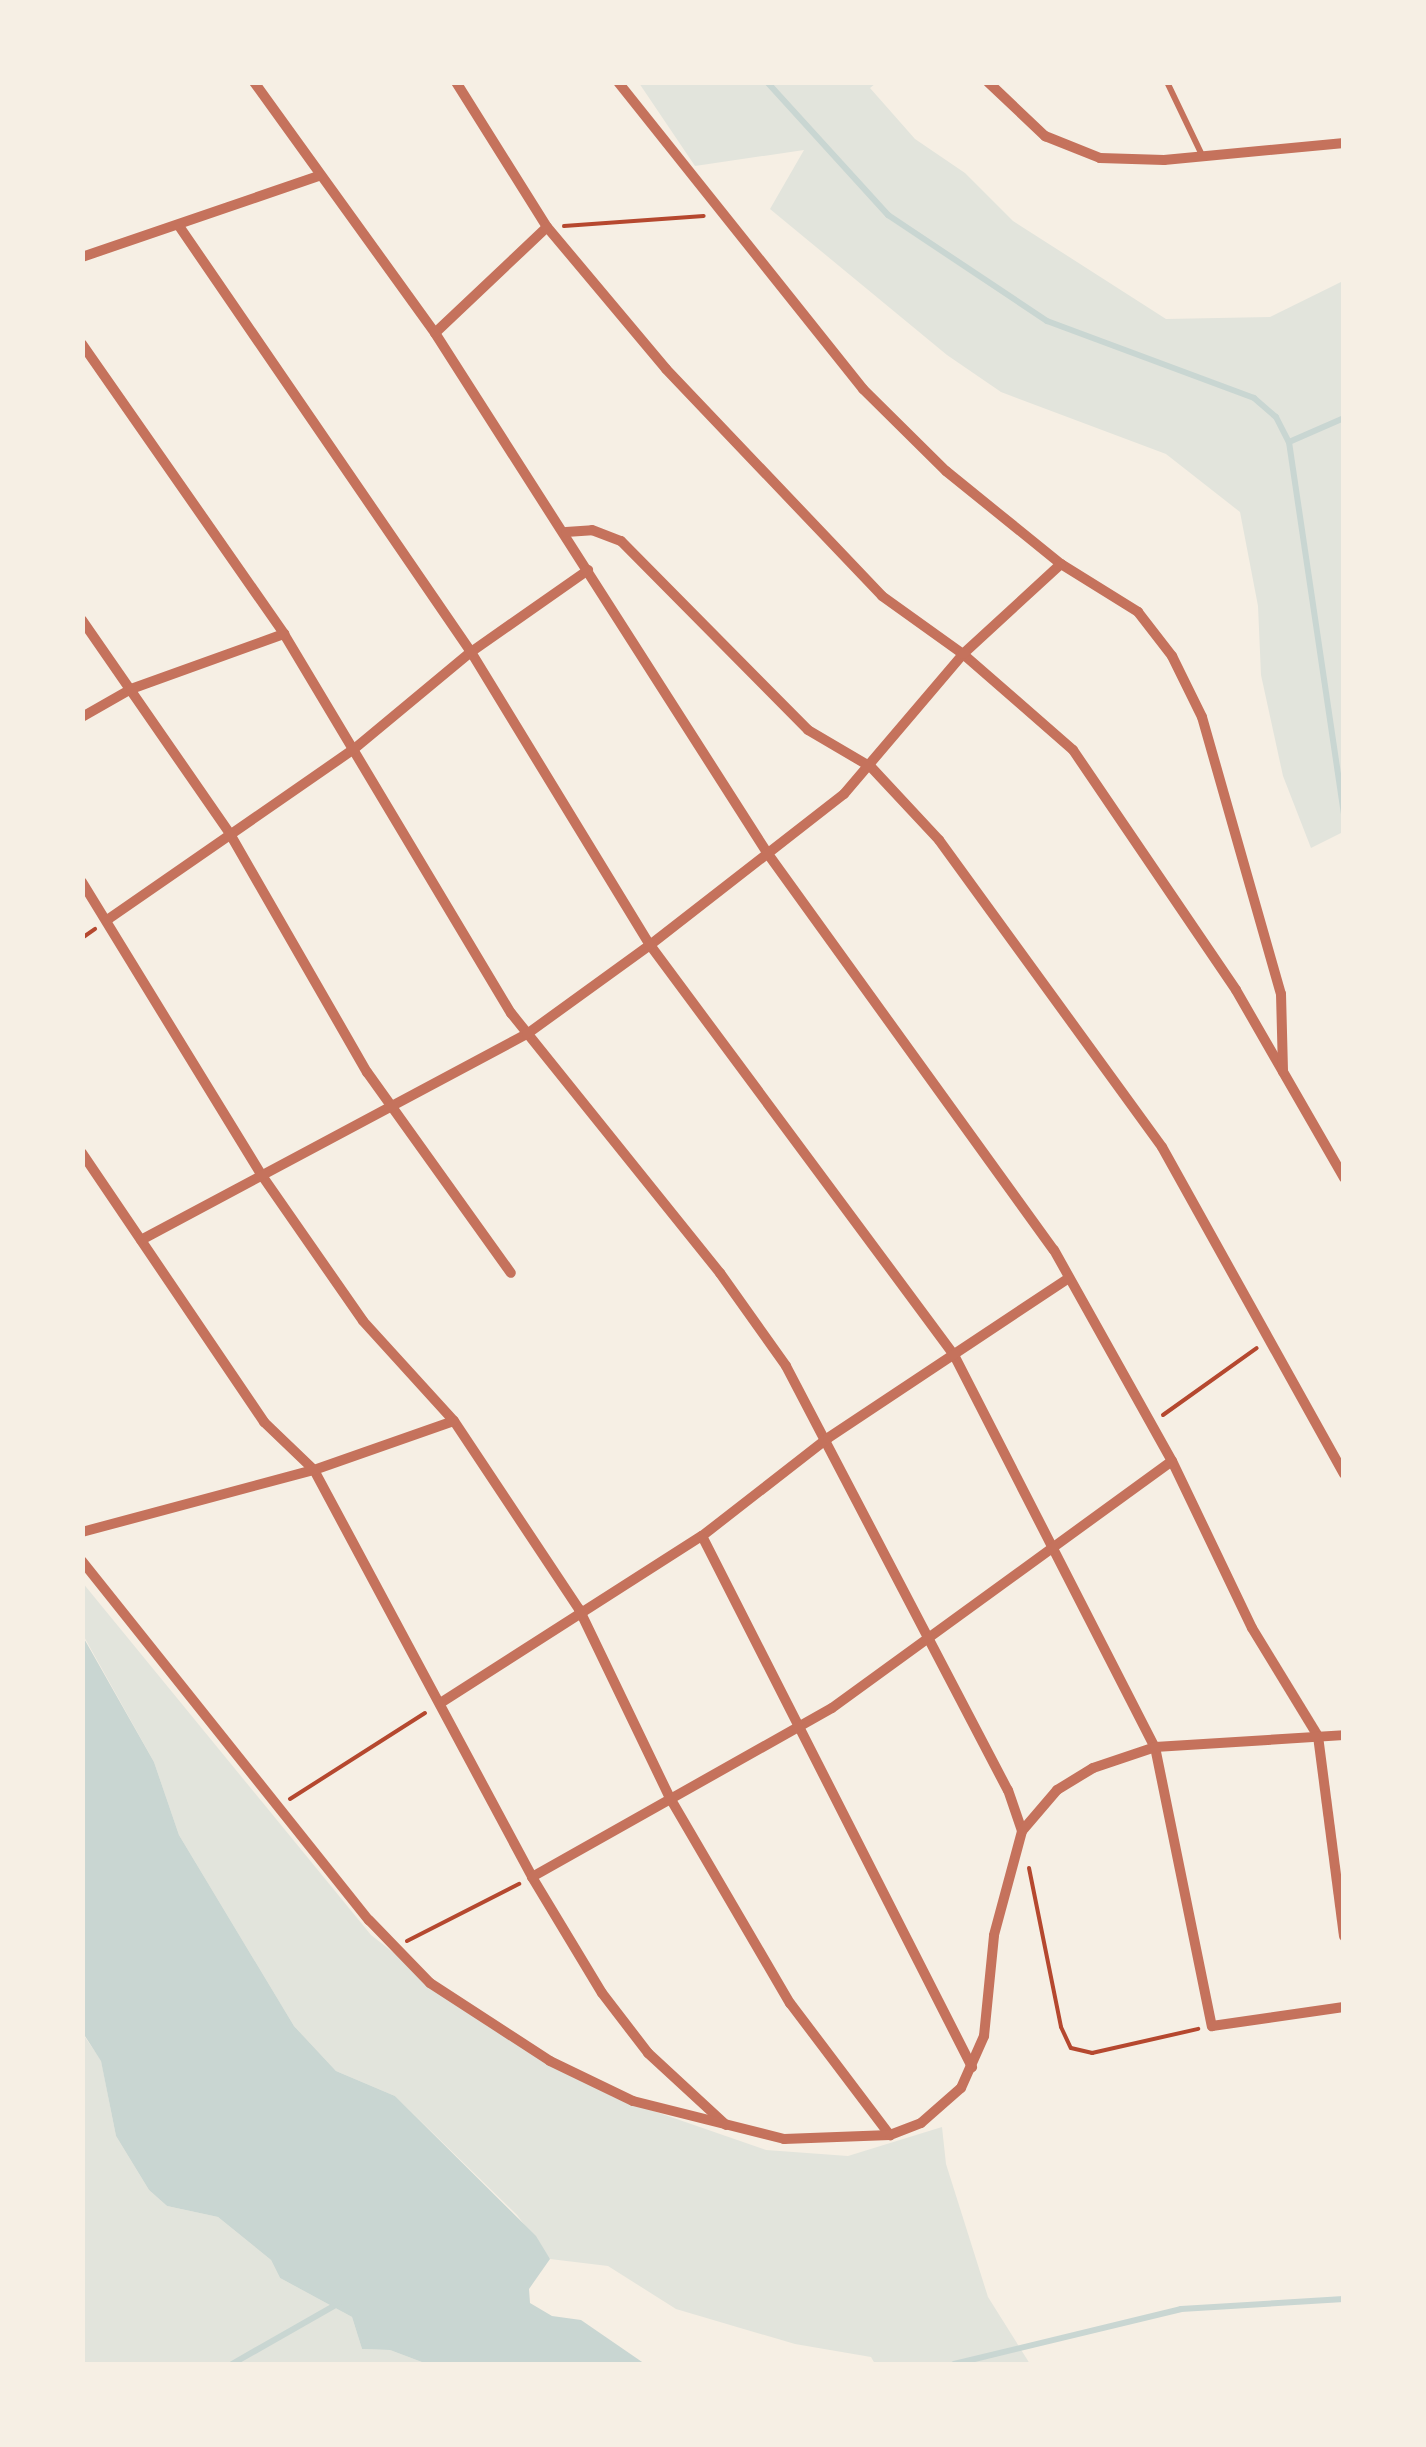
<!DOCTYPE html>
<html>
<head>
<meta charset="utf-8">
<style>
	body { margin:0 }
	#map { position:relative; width:1426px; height:2447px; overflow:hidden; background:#f6efe4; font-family:Lato,sans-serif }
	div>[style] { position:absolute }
	.green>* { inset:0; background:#e2e4dc }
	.water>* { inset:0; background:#c9d6d2 }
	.stream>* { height:6px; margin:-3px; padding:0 3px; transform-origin:3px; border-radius:3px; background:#c9d6d2 }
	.path>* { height:4px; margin:-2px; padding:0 2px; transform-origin:2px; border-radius:2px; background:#b5482f }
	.service>* { height:6px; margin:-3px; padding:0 3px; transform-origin:3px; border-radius:3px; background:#c5725c }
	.minor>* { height:10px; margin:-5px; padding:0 5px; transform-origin:5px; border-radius:5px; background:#c5725c }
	span { translate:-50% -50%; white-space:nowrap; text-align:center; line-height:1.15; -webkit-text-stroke:10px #f6efe4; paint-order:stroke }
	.frame { position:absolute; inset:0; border:85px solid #f6efe4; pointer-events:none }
</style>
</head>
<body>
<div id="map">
	<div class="green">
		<div style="clip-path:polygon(639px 83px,876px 83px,870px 88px,915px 139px,965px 173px,1013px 221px,1166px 319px,1270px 317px,1343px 281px,1343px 832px,1311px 848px,1283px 776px,1261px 675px,1258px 606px,1240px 512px,1166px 454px,1001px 392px,947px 355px,770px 209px,804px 150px,695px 166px)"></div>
		<div style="clip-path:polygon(82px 1582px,371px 1935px,487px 2026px,613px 2097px,766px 2150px,848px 2156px,942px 2127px,946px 2164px,988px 2297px,1030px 2364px,875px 2364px,871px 2357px,795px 2344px,676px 2309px,608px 2266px,550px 2259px,517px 2215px,395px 2096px,336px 2071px,294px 2026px,179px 1835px,154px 1762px,83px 1635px)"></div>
		<div style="clip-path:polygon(82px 2033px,101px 2060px,116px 2136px,149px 2190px,167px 2206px,218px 2217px,271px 2260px,280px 2278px,352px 2317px,362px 2349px,390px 2350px,427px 2364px,83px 2364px)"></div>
	</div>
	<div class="water">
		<div style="clip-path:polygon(82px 1635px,154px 1762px,179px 1835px,294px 2026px,336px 2071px,395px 2096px,536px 2236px,550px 2259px,529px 2289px,530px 2303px,552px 2316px,581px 2320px,645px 2364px,427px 2364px,390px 2350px,362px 2349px,352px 2317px,280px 2278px,271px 2260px,218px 2217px,167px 2206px,149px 2190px,116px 2136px,101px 2061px,83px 2033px)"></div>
	</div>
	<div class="stream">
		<div style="left:767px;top:82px;width:180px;rotate:47.7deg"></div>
		<div style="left:888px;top:215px;width:191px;rotate:33.7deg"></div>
		<div style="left:1047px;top:321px;width:221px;rotate:20.4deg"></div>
		<div style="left:1254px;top:398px;width:29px;rotate:41deg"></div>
		<div style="left:1276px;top:417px;width:28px;rotate:63deg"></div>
		<div style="left:1289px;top:442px;width:375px;rotate:81.6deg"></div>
		<div style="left:1289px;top:442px;width:60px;rotate:-23.6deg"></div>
		<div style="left:232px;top:2364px;width:123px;rotate:-29.7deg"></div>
		<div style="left:954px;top:2364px;width:234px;rotate:-13.6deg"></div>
		<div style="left:1181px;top:2309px;width:163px;rotate:-3.5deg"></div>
	</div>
	<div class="path">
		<div style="left:564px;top:226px;width:140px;rotate:-4.1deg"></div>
		<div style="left:82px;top:938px;width:16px;rotate:-35deg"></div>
		<div style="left:1163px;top:1415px;width:115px;rotate:-35.5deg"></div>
		<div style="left:290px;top:1799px;width:160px;rotate:-32.5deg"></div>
		<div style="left:1029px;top:1868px;width:162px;rotate:78.6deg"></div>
		<div style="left:1061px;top:2027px;width:23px;rotate:65deg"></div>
		<div style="left:1071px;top:2048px;width:22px;rotate:13deg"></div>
		<div style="left:1092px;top:2053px;width:109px;rotate:-12.8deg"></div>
		<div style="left:407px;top:1941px;width:126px;rotate:-27deg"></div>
	</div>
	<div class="service">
		<div style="left:1167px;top:82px;width:81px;rotate:64.4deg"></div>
	</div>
	<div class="minor">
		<div style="left:254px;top:82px;width:309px;rotate:54.2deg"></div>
		<div style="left:435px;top:333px;width:618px;rotate:57.42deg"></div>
		<div style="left:768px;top:854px;width:488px;rotate:54.2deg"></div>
		<div style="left:1054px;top:1250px;width:242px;rotate:60.8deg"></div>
		<div style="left:1172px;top:1461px;width:185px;rotate:64.4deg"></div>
		<div style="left:1252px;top:1628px;width:127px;rotate:58.6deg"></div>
		<div style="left:1318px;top:1736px;width:202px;rotate:82.6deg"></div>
		<div style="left:456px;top:82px;width:171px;rotate:57.9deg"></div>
		<div style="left:547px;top:227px;width:185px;rotate:50deg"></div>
		<div style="left:666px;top:369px;width:313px;rotate:46.4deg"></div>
		<div style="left:882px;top:596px;width:100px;rotate:35.6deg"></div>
		<div style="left:963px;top:654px;width:146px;rotate:41.1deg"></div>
		<div style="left:1073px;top:750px;width:290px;rotate:55.8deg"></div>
		<div style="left:1236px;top:990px;width:217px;rotate:60.1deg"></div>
		<div style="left:618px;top:82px;width:393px;rotate:51.4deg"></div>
		<div style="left:863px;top:389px;width:117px;rotate:44.7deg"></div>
		<div style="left:946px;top:471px;width:148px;rotate:39deg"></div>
		<div style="left:1061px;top:564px;width:91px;rotate:31.9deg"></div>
		<div style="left:1138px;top:612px;width:56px;rotate:52.3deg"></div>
		<div style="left:1172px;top:656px;width:68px;rotate:63.8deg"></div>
		<div style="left:1202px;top:717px;width:288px;rotate:74.1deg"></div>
		<div style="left:1281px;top:994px;width:78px;rotate:88.5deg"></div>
		<div style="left:988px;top:82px;width:79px;rotate:43.5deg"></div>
		<div style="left:1045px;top:136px;width:59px;rotate:21.8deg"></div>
		<div style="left:1100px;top:158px;width:64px;rotate:1.8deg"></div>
		<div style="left:1164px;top:160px;width:181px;rotate:-5.4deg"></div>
		<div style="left:179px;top:226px;width:516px;rotate:55.57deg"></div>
		<div style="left:471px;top:652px;width:343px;rotate:58.6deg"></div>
		<div style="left:650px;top:945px;width:510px;rotate:53.44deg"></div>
		<div style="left:954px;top:1355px;width:441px;rotate:62.9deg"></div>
		<div style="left:1155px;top:1747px;width:285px;rotate:78.5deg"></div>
		<div style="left:1212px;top:2026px;width:133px;rotate:-8.2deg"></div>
		<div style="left:82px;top:257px;width:250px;rotate:-18.9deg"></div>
		<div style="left:435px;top:333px;width:154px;rotate:-43.4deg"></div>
		<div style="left:82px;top:344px;width:353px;rotate:55.1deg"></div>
		<div style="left:284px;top:634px;width:442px;rotate:59.1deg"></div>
		<div style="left:511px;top:1013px;width:334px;rotate:51.2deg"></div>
		<div style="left:720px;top:1273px;width:114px;rotate:54.6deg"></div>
		<div style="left:786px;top:1366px;width:479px;rotate:62.4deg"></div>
		<div style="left:1008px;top:1790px;width:43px;rotate:71.1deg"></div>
		<div style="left:566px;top:532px;width:26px;rotate:-4deg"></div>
		<div style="left:592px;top:530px;width:31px;rotate:21deg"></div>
		<div style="left:621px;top:541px;width:266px;rotate:45.3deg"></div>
		<div style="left:808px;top:730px;width:73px;rotate:30.4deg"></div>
		<div style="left:871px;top:767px;width:100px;rotate:47deg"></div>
		<div style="left:939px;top:840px;width:379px;rotate:54deg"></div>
		<div style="left:1162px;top:1147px;width:374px;rotate:60.9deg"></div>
		<div style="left:82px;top:620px;width:260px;rotate:55.3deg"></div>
		<div style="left:230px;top:834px;width:275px;rotate:60.1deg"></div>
		<div style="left:367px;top:1072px;width:247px;rotate:54.4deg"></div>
		<div style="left:82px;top:717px;width:56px;rotate:-29.7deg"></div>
		<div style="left:131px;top:689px;width:163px;rotate:-19.8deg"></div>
		<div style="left:82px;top:882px;width:346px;rotate:58.5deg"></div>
		<div style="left:263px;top:1177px;width:175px;rotate:55.2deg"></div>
		<div style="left:363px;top:1321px;width:135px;rotate:47.7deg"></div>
		<div style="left:454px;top:1421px;width:226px;rotate:56.4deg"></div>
		<div style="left:579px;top:1609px;width:210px;rotate:64.3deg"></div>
		<div style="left:670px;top:1798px;width:238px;rotate:59.7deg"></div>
		<div style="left:790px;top:2003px;width:166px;rotate:52.9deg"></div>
		<div style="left:107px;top:920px;width:300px;rotate:-34.7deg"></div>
		<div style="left:354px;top:749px;width:152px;rotate:-39.7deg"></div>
		<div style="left:471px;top:652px;width:143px;rotate:-35deg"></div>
		<div style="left:82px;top:1153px;width:325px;rotate:55.9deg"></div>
		<div style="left:264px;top:1422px;width:69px;rotate:43.8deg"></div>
		<div style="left:314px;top:1470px;width:462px;rotate:61.8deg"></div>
		<div style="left:532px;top:1877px;width:135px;rotate:58.9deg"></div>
		<div style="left:602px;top:1993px;width:76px;rotate:52.5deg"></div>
		<div style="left:648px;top:2053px;width:106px;rotate:42.7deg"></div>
		<div style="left:141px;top:1240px;width:438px;rotate:-28.1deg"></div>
		<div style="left:527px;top:1034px;width:152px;rotate:-35.9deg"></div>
		<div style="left:650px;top:945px;width:246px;rotate:-37.9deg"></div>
		<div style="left:844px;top:794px;width:184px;rotate:-49.6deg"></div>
		<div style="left:963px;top:654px;width:133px;rotate:-42.6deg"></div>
		<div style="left:82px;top:1532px;width:240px;rotate:-15deg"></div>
		<div style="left:314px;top:1470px;width:148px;rotate:-19.3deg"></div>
		<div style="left:702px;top:1536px;width:596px;rotate:63.05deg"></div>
		<div style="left:82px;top:1561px;width:460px;rotate:51.4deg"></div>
		<div style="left:369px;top:1920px;width:88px;rotate:45.9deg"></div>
		<div style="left:430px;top:1983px;width:143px;rotate:33deg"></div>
		<div style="left:550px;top:2061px;width:92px;rotate:25.7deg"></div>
		<div style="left:633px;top:2101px;width:156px;rotate:14.1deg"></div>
		<div style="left:784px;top:2139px;width:106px;rotate:-2.2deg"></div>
		<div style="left:890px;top:2135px;width:33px;rotate:-21deg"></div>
		<div style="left:921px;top:2123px;width:53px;rotate:-41.2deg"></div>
		<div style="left:961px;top:2088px;width:57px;rotate:-66.1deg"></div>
		<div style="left:984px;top:2036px;width:101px;rotate:-84.3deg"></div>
		<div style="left:994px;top:1935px;width:108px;rotate:-74.9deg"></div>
		<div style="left:1022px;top:1831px;width:54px;rotate:-49.5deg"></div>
		<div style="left:1057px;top:1790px;width:42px;rotate:-31.4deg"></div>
		<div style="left:1093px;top:1768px;width:65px;rotate:-18.7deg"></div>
		<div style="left:1155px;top:1747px;width:189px;rotate:-3.6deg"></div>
		<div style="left:442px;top:1702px;width:308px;rotate:-32.6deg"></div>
		<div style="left:702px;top:1536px;width:160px;rotate:-37.9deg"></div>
		<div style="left:828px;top:1438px;width:289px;rotate:-33.6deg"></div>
		<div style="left:532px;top:1877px;width:344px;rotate:-29.4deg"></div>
		<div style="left:832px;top:1708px;width:420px;rotate:-36deg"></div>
	</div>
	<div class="frame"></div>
</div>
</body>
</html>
